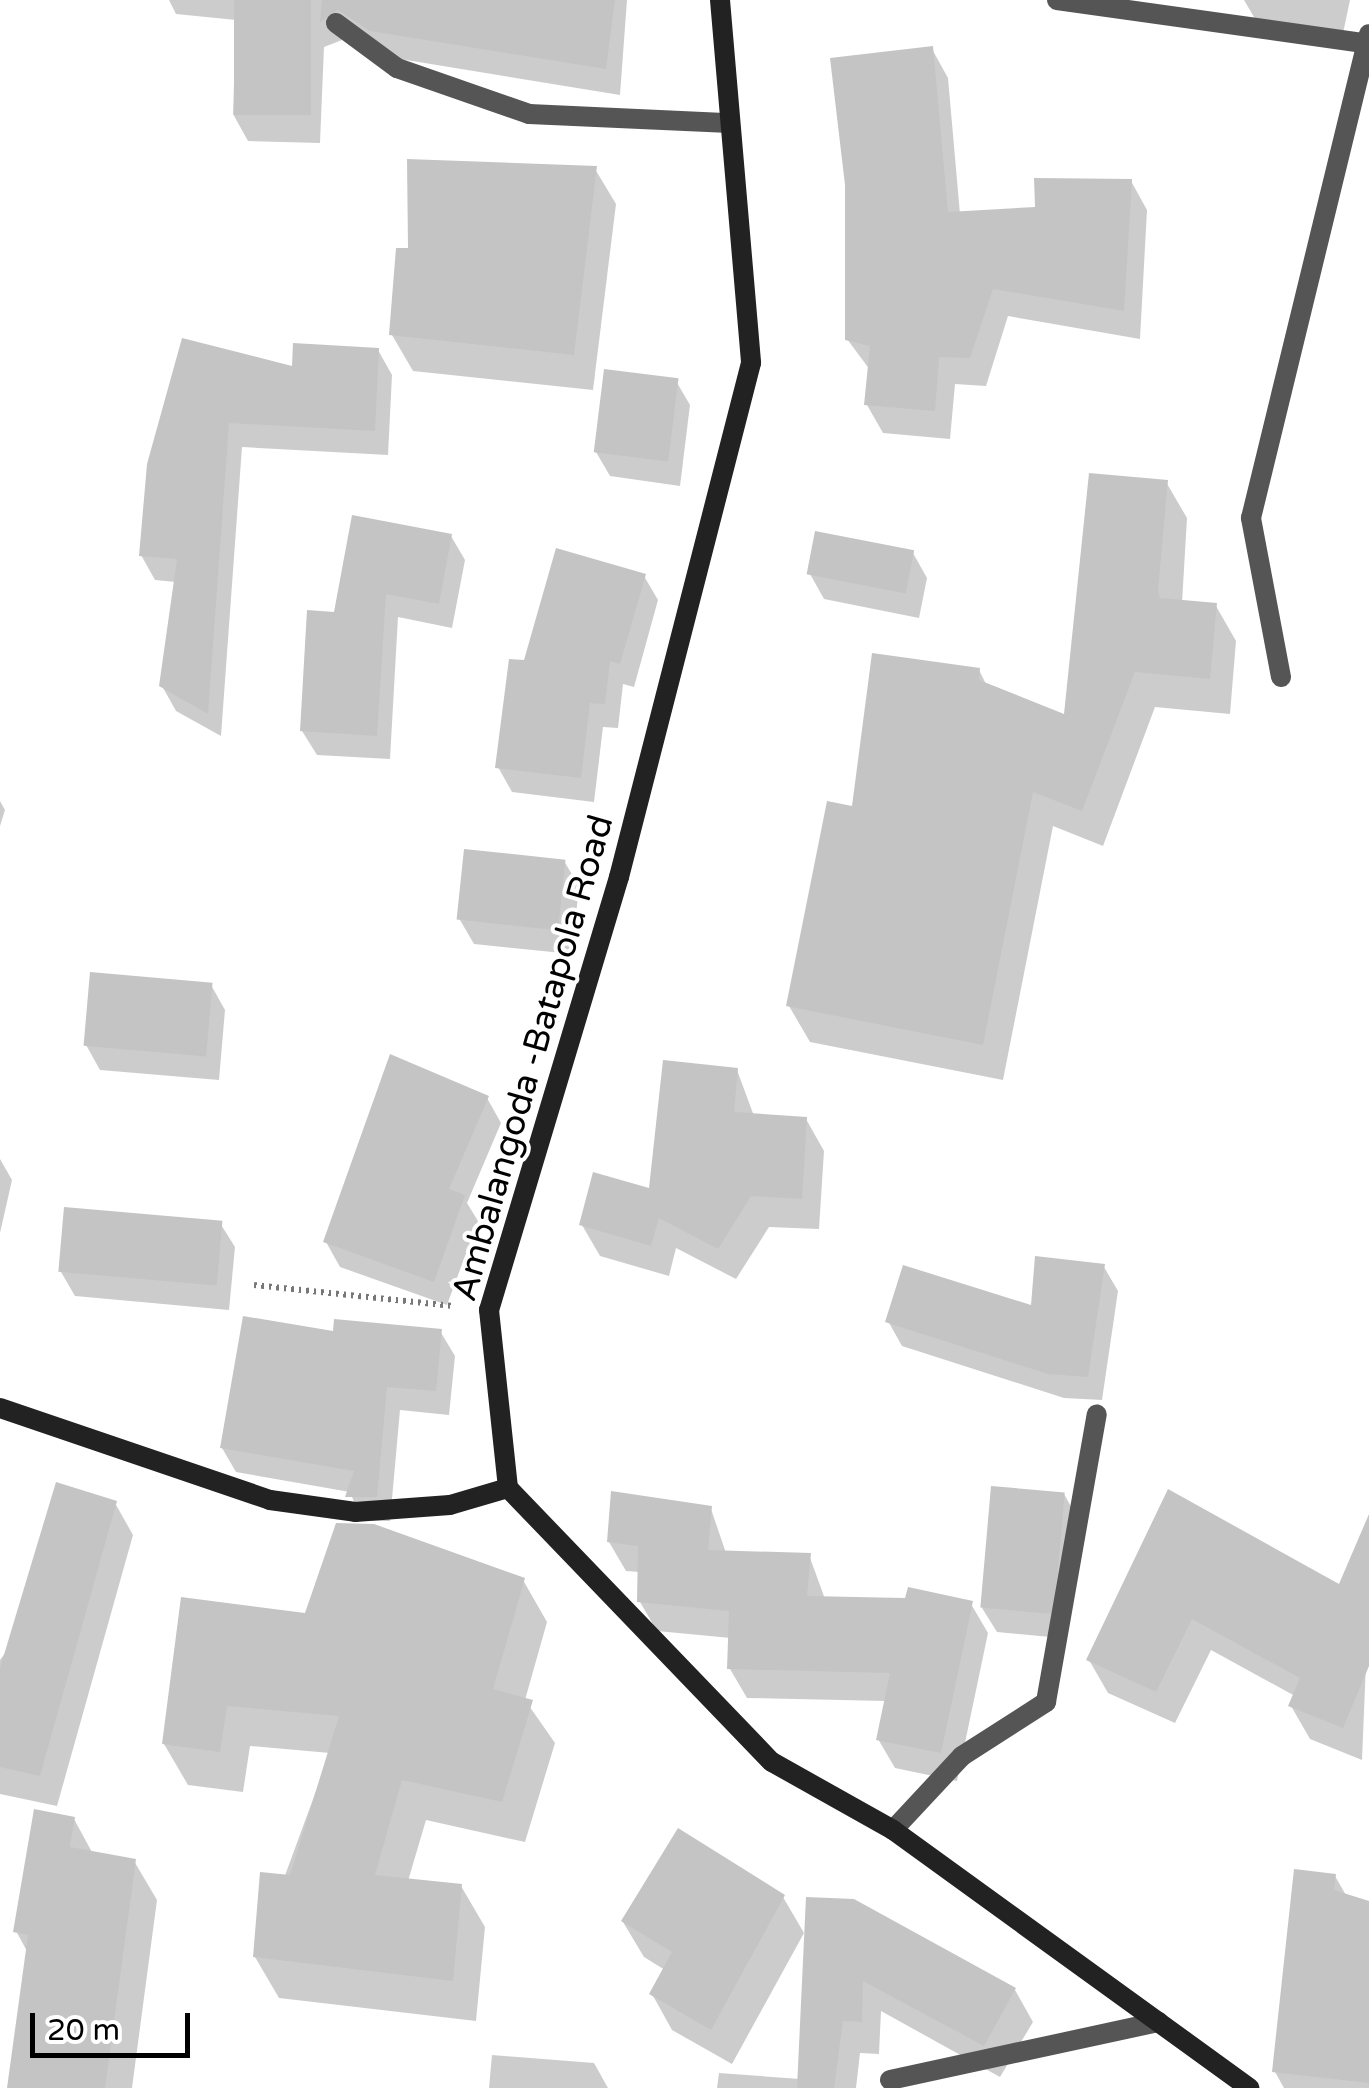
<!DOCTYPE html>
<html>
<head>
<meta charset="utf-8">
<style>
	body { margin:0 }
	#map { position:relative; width:1369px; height:2088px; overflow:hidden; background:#fff; font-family:"Varela Round",sans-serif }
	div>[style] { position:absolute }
	.shadow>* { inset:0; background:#0003 }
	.building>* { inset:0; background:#c4c4c4; transform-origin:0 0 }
	.path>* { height:6px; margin-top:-3px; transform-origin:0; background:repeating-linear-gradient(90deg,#777 0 2.5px,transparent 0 7.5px) }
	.lane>* { height:20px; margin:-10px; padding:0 10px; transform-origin:10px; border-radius:10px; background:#555 }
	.street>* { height:20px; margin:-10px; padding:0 10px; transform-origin:10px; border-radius:10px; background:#555 }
	.secondary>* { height:20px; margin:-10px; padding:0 10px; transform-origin:10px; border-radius:10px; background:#222 }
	span { translate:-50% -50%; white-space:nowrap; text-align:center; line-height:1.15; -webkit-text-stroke:8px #fff; paint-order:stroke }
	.street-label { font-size:35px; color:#000 }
	.scale { position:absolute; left:30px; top:2013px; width:160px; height:45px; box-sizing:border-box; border:5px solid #000; border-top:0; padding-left:12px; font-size:30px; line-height:35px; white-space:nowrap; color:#000; -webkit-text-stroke:8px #fff; paint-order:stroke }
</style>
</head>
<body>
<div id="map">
	<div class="shadow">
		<div style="clip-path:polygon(169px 0,627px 0,620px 95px,388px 57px,355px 35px,324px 47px,320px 143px,248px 141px,233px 114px,236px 20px,176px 14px)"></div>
		<div style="clip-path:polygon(1244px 0,1350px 0,1341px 43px,1258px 24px)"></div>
		<div style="clip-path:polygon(932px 49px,948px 78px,960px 214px,1038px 210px,1131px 181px,1147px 210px,1140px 339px,1008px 316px,986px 386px,955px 384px,950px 439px,883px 433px,867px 405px,870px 370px,847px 339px)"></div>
		<div style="clip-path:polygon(595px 169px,616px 204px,593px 390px,413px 371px,392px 335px)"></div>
		<div style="clip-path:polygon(378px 350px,392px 375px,388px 455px,242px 447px,221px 736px,176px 711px,162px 686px,176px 582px,155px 580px,141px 555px,149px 464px,294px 369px)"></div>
		<div style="clip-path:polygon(676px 381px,690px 405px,680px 486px,610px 476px,596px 452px)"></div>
		<div style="clip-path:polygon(1166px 482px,1187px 518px,1182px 603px,1216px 606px,1236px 641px,1230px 714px,1155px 707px,1103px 846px,1053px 826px,1003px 1080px,810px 1042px,789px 1006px,854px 809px,979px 670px,987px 686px,1067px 717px)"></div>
		<div style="clip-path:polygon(451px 536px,465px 560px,452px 628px,398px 617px,390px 759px,317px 755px,302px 731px,336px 614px)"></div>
		<div style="clip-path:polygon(913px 553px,927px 578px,919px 618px,824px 599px,810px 574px)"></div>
		<div style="clip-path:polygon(644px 576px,658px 600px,634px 687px,623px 684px,618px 728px,603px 727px,594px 802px,512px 792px,498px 767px,526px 663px)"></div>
		<div style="clip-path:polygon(0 801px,5px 810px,0 826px)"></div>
		<div style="clip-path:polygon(564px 861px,579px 886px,572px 954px,474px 944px,460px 920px)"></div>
		<div style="clip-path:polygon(211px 985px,225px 1010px,219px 1080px,100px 1070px,86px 1045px)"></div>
		<div style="clip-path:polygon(737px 1070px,754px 1116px,806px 1119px,824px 1151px,819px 1229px,769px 1227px,736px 1279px,676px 1248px,669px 1276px,600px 1256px,582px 1225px,651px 1191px)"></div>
		<div style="clip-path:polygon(487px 1098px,501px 1123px,467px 1203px,478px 1221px,447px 1305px,340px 1267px,326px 1242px)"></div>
		<div style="clip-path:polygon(0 1159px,12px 1180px,0 1233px)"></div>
		<div style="clip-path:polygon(220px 1223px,235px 1247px,229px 1310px,75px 1296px,61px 1272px)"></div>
		<div style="clip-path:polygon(1104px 1267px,1118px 1291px,1102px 1400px,1064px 1398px,902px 1346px,888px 1321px,1033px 1308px)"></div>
		<div style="clip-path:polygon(440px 1331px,455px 1356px,449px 1415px,400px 1410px,390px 1521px,362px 1521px,350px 1492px,236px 1472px,222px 1448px,335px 1334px)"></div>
		<div style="clip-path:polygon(1169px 1492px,1340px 1587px,1369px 1591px,1362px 1760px,1310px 1739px,1291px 1706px,1295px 1696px,1211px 1650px,1175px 1723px,1108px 1693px,1089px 1660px)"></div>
		<div style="clip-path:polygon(1064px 1494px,1078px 1519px,1061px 1638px,997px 1632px,982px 1608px)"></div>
		<div style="clip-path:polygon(115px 1503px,133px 1535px,57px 1806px,0 1794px,0 1660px)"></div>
		<div style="clip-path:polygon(711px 1509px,726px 1553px,809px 1555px,825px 1599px,971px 1604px,988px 1633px,957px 1781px,895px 1768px,878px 1739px,886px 1701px,747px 1698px,730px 1669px,731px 1638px,657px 1631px,640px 1602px,640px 1572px,626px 1571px,609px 1542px)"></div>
		<div style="clip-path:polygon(523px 1580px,547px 1622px,525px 1700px,555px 1743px,525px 1842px,426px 1820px,408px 1881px,461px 1886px,485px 1927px,476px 2021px,279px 1998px,255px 1957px,330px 1753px,250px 1746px,243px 1792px,188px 1785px,164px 1744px,307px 1616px)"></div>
		<div style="clip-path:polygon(74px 1819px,93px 1854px,134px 1861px,157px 1900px,132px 2088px,10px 2088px,28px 1953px,16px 1931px)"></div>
		<div style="clip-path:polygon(1335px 1876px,1347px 1897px,1369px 1904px,1369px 2088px,1284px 2088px,1275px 2072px)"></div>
		<div style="clip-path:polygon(783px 1897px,804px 1933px,732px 2064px,672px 2030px,652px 1994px,665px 1970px,644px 1957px,623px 1922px)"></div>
		<div style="clip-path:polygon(809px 1900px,1015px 1990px,1033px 2022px,1000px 2077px,881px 2011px,879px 2054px,860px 2053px,856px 2088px,717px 2088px,719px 2073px,800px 2079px)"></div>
		<div style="clip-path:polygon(492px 2055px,594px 2063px,608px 2088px,489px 2088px)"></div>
	</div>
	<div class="building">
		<div style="left:234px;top:0;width:77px;height:115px"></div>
		<div style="clip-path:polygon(322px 0,615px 0,606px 69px,370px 31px,338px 10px,320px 22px)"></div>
		<div style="clip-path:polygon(933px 46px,948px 212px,1035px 207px,1034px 178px,1132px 179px,1124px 311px,993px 289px,970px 358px,939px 357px,935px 411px,864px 405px,870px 346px,845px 340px,845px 185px,830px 58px)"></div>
		<div style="clip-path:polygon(407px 159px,597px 166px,574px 355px,389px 335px,396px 248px,408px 248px)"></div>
		<div style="clip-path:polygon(182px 338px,292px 366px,293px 343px,379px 348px,375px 431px,229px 423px,208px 714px,159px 686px,177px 559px,139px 556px,147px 464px)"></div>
		<div style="left:604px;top:369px;width:75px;height:84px;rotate:7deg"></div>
		<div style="clip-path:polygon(1089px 473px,1168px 480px,1158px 590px,1160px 598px,1217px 603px,1210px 679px,1135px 672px,1082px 811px,1033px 792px,983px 1045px,786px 1006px,827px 801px,852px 806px,872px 653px,980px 668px,979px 680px,1064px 714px)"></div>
		<div style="clip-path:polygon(352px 515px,452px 534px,439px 604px,386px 594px,377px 736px,300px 731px,307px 610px,334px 612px)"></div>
		<div style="left:815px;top:531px;width:101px;height:44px;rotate:11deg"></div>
		<div style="clip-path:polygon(556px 548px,646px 574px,620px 664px,610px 661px,605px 704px,590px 703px,581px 778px,495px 768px,509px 659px,524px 660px)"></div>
		<div style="left:464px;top:849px;width:102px;height:71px;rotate:6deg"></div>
		<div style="left:90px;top:972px;width:123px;height:74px;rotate:5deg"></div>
		<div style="clip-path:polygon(390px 1054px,489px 1096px,449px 1189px,465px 1195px,434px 1282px,323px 1242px)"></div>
		<div style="clip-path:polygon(663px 1060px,738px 1068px,734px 1112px,807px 1117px,802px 1199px,751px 1196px,718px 1249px,659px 1218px,651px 1246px,579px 1225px,593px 1172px,649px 1188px)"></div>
		<div style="left:64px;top:1207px;width:159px;height:65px;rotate:5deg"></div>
		<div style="clip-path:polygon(1035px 1256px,1105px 1264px,1088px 1377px,1048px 1374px,885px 1322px,903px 1265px,1031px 1305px)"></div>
		<div style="clip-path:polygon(243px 1316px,333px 1331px,334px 1319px,442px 1329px,436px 1391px,387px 1387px,377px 1497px,345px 1497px,354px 1471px,220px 1448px)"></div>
		<div style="clip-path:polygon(56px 1482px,117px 1501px,40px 1776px,0 1767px,0 1668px)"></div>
		<div style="left:991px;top:1486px;width:74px;height:122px;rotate:5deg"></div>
		<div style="clip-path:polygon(1168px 1489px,1339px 1584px,1369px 1514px,1369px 1666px,1343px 1728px,1288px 1706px,1300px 1678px,1192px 1619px,1156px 1692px,1086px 1660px)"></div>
		<div style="clip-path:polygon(611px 1491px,712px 1506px,708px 1550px,811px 1553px,807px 1596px,905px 1598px,908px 1587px,973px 1601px,941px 1753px,876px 1740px,890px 1673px,727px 1669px,729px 1611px,637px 1602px,638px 1546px,607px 1542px)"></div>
		<div style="clip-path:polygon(336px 1523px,374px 1524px,525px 1578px,493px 1689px,533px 1700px,502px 1802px,402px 1780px,375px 1875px,462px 1884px,453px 1981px,253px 1957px,260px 1872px,290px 1875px,339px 1716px,227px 1706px,220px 1752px,162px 1744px,181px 1597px,305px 1613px)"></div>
		<div style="clip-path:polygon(34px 1809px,75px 1817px,70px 1847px,136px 1859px,105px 2088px,7px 2088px,28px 1935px,13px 1932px)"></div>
		<div style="clip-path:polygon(678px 1828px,785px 1895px,711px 2030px,649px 1994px,672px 1952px,621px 1921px)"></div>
		<div style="clip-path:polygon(1294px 1869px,1336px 1874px,1334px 1890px,1369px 1901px,1369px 2083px,1272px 2072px)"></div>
		<div style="clip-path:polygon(806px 1897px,854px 1899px,1016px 1988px,984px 2046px,863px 1981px,862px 2022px,843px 2021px,834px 2088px,797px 2088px)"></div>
	</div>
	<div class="path">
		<div style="left:254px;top:1285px;width:200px;rotate:6deg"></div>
	</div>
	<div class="lane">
		<div style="left:890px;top:2080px;width:275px;rotate:-12.2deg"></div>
	</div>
	<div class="street">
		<div style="left:1057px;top:0;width:315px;rotate:8deg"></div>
		<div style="left:336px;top:23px;width:76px;rotate:36.4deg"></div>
		<div style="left:397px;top:68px;width:140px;rotate:19.2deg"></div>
		<div style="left:529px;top:114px;width:201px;rotate:2.6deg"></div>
		<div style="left:1281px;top:677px;width:162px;rotate:-100.7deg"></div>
		<div style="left:1251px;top:518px;width:498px;rotate:-76.3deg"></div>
		<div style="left:893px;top:1830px;width:101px;rotate:-47deg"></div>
		<div style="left:962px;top:1756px;width:100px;rotate:-32.7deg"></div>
		<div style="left:1046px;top:1702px;width:292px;rotate:-80deg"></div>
	</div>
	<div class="secondary">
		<div style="left:720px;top:0;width:364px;rotate:85.1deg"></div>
		<div style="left:751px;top:363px;width:531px;rotate:104.4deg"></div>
		<div style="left:619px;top:877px;width:452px;rotate:106.7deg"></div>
		<div style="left:489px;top:1310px;width:179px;rotate:83.9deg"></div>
		<div style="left:508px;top:1488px;width:380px;rotate:46.1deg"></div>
		<div style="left:772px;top:1762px;width:139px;rotate:29.3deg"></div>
		<div style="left:893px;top:1830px;width:440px;rotate:35.9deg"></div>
		<div style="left:0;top:1408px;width:285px;rotate:18.8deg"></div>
		<div style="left:270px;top:1500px;width:86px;rotate:8deg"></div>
		<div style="left:355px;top:1512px;width:95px;rotate:-4.2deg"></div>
		<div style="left:450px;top:1505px;width:60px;rotate:-16.3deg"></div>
	</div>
	<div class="street-label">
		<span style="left:533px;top:1058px;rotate:-74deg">Ambalangoda -Batapola Road</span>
	</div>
	<div class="scale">20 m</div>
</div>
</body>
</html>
